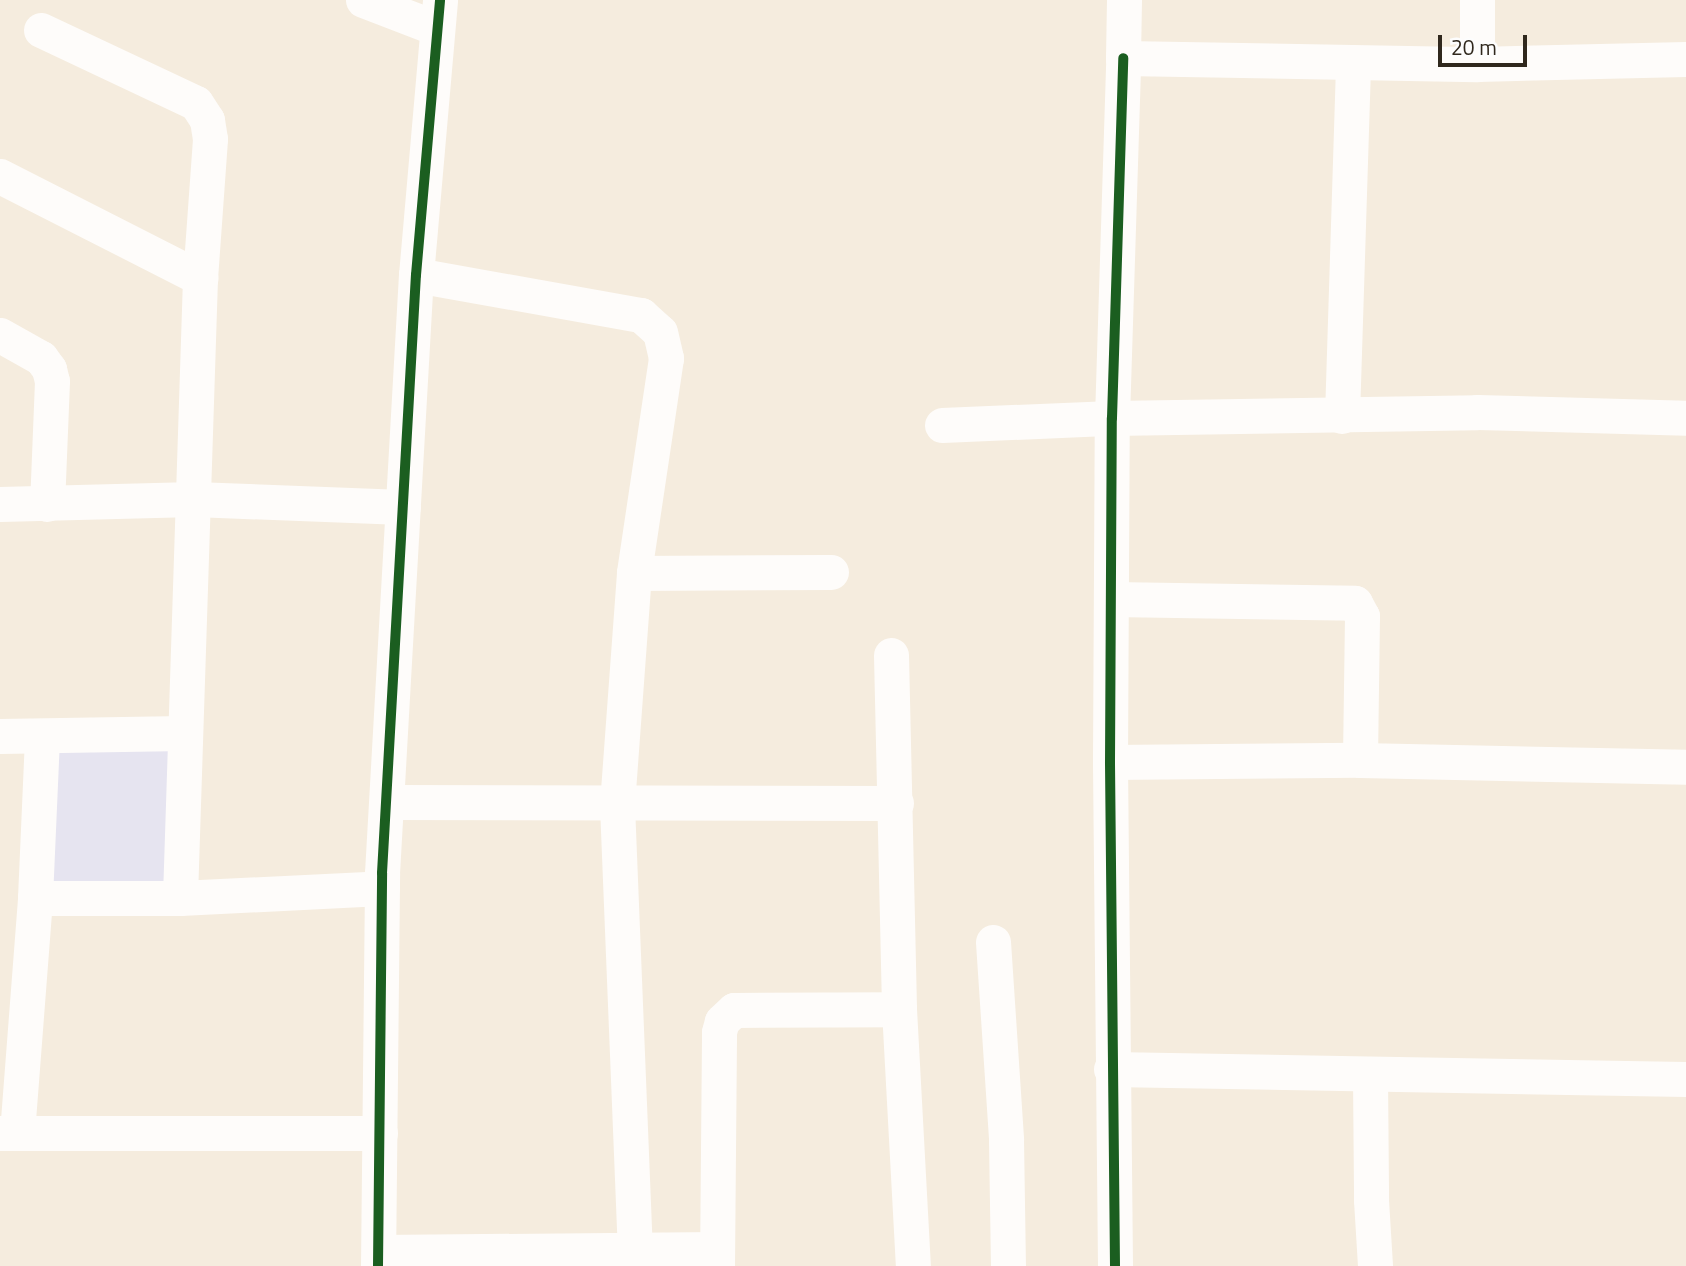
<!DOCTYPE html>
<html>
<head>
<meta charset="utf-8">
<style>
	body { margin:0 }
	#map { position:relative; width:1686px; height:1266px; overflow:hidden; background:#f5ecde; font-family:"Titillium Web",sans-serif }
	div>[style] { position:absolute }
	.green>* { inset:0; background:#e6e4f0; transform-origin:0 0 }
	.minor>* { height:35px; margin:-17.5px; padding:0 17.5px; transform-origin:17.5px; border-radius:17.5px; background:#fefcfa }
	.cycleway>* { height:10px; margin:-5px; padding:0 5px; transform-origin:5px; border-radius:5px; background:#1b5e20 }
	span { translate:-50% -50%; white-space:nowrap; text-align:center; line-height:1.15; -webkit-text-stroke:7px #fdfdfd; paint-order:stroke }
	.scale { position:absolute; left:1438px; top:35px; width:89px; height:32px; box-sizing:border-box; border:4px solid #30281d; border-top:0; padding-left:9px; font-size:21px; line-height:24px; white-space:nowrap; color:#30281d; -webkit-text-stroke:5px #fdfdfd; paint-order:stroke }
</style>
</head>
<body>
<div id="map">
	<div class="green">
		<div style="left:52px;top:746px;width:127px;height:146px;rotate:2deg"></div>
	</div>
	<div class="minor">
		<div style="left:363px;top:0;width:78px;rotate:21deg"></div>
		<div style="left:1124px;top:0;width:58px;rotate:91deg"></div>
		<div style="left:1123px;top:58px;width:354px;rotate:1deg"></div>
		<div style="left:1477px;top:64px;width:209px;rotate:-1.4deg"></div>
		<div style="left:41px;top:30px;width:171px;rotate:25.2deg"></div>
		<div style="left:196px;top:103px;width:20px;rotate:57deg"></div>
		<div style="left:207px;top:120px;width:19px;rotate:81deg"></div>
		<div style="left:210px;top:139px;width:139px;rotate:94.1deg"></div>
		<div style="left:200px;top:278px;width:620px;rotate:91.85deg"></div>
		<div style="left:1477px;top:64px;width:64px;rotate:-90deg"></div>
		<div style="left:0;top:176px;width:225px;rotate:27deg"></div>
		<div style="left:416px;top:275px;width:229px;rotate:10.1deg"></div>
		<div style="left:641px;top:315px;width:25px;rotate:42deg"></div>
		<div style="left:660px;top:332px;width:27px;rotate:77deg"></div>
		<div style="left:666px;top:358px;width:217px;rotate:98.5deg"></div>
		<div style="left:634px;top:573px;width:233px;rotate:94.2deg"></div>
		<div style="left:617px;top:805px;width:445px;rotate:87.7deg"></div>
		<div style="left:0;top:335px;width:47px;rotate:29.3deg"></div>
		<div style="left:41px;top:358px;width:14px;rotate:54deg"></div>
		<div style="left:49px;top:369px;width:12px;rotate:76deg"></div>
		<div style="left:52px;top:381px;width:123px;rotate:92.3deg"></div>
		<div style="left:1342px;top:416px;width:352px;rotate:-88.2deg"></div>
		<div style="left:942px;top:425px;width:170px;rotate:-2.4deg"></div>
		<div style="left:1112px;top:418px;width:365px;rotate:-0.9deg"></div>
		<div style="left:1477px;top:412px;width:209px;rotate:1.6deg"></div>
		<div style="left:0;top:504px;width:194px;rotate:-1.5deg"></div>
		<div style="left:194px;top:499px;width:209px;rotate:2.2deg"></div>
		<div style="left:634px;top:573px;width:197px;rotate:-0.3deg"></div>
		<div style="left:1112px;top:599px;width:243px;rotate:0.9deg"></div>
		<div style="left:1355px;top:603px;width:15px;rotate:62deg"></div>
		<div style="left:1362px;top:616px;width:144px;rotate:90.8deg"></div>
		<div style="left:891px;top:655px;width:354px;rotate:88.7deg"></div>
		<div style="left:899px;top:1009px;width:257px;rotate:86.9deg"></div>
		<div style="left:0;top:736px;width:184px;rotate:-0.9deg"></div>
		<div style="left:1110px;top:762px;width:250px;rotate:-0.5deg"></div>
		<div style="left:1360px;top:760px;width:326px;rotate:1.2deg"></div>
		<div style="left:388px;top:802px;width:508px;rotate:0.11deg"></div>
		<div style="left:35px;top:898px;width:145px"></div>
		<div style="left:180px;top:898px;width:202px;rotate:-2.8deg"></div>
		<div style="left:993px;top:942px;width:198px;rotate:86.2deg"></div>
		<div style="left:1006px;top:1140px;width:126px;rotate:89.1deg"></div>
		<div style="left:1111px;top:1069px;width:575px;rotate:1deg"></div>
		<div style="left:1370px;top:1076px;width:124px;rotate:89.5deg"></div>
		<div style="left:1371px;top:1200px;width:66px;rotate:86.5deg"></div>
		<div style="left:0;top:1133px;width:380px"></div>
		<div style="left:17px;top:1133px;width:236px;rotate:-85.6deg"></div>
		<div style="left:35px;top:898px;width:162px;rotate:-87.5deg"></div>
		<div style="left:379px;top:1252px;width:338px;rotate:-0.5deg"></div>
		<div style="left:378px;top:1266px;width:393px;rotate:-89.4deg"></div>
		<div style="left:382px;top:873px;width:599px;rotate:-86.75deg"></div>
		<div style="left:416px;top:275px;width:276px;rotate:-85deg"></div>
		<div style="left:717px;top:1266px;width:234px;rotate:-89.5deg"></div>
		<div style="left:719px;top:1032px;width:11px;rotate:-75deg"></div>
		<div style="left:722px;top:1021px;width:16px;rotate:-43deg"></div>
		<div style="left:734px;top:1010px;width:165px;rotate:-0.3deg"></div>
		<div style="left:1115px;top:1266px;width:504px;rotate:-90.57deg"></div>
		<div style="left:1110px;top:762px;width:344px;rotate:-89.7deg"></div>
		<div style="left:1112px;top:418px;width:360px;rotate:-88.2deg"></div>
	</div>
	<div class="cycleway">
		<div style="left:378px;top:1266px;width:393px;rotate:-89.4deg"></div>
		<div style="left:382px;top:873px;width:599px;rotate:-86.75deg"></div>
		<div style="left:416px;top:275px;width:276px;rotate:-85deg"></div>
		<div style="left:1115px;top:1266px;width:504px;rotate:-90.57deg"></div>
		<div style="left:1110px;top:762px;width:344px;rotate:-89.7deg"></div>
		<div style="left:1112px;top:418px;width:360px;rotate:-88.2deg"></div>
	</div>
	<div class="scale">20 m</div>
</div>
</body>
</html>
